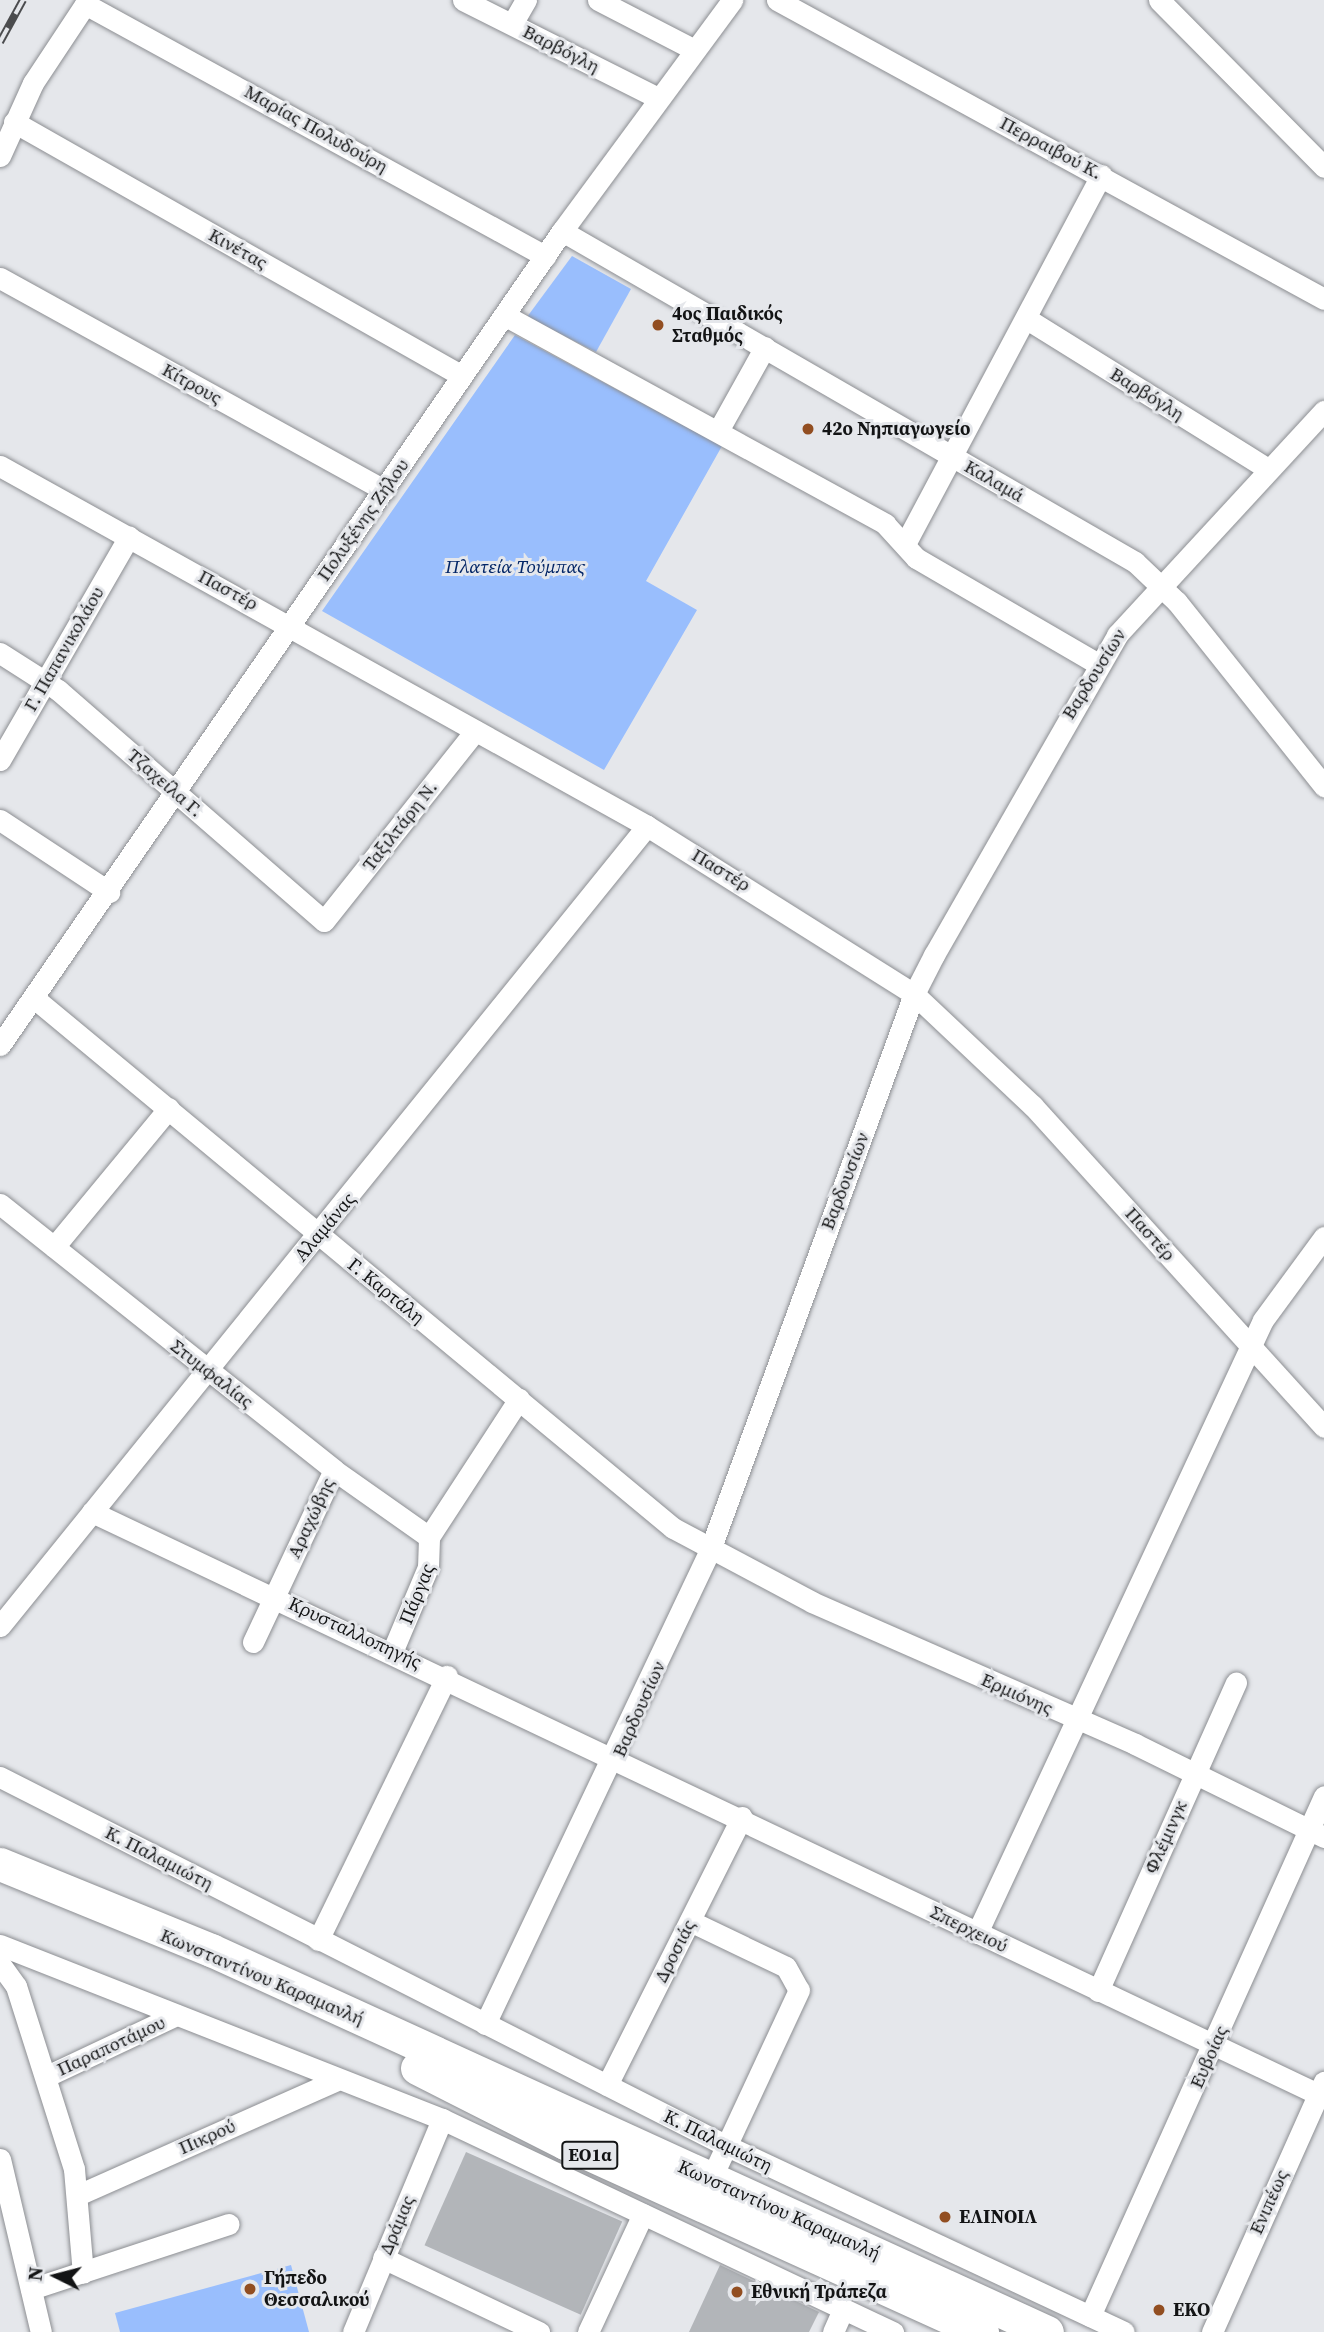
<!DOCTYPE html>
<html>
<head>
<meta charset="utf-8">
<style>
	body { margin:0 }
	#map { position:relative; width:1324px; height:2332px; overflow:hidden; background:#e5e7eb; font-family:"Source Serif 4",serif }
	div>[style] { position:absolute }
	.green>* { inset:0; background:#99befd }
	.building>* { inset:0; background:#b2b5b9; transform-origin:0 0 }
	.roads { filter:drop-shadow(0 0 2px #8c8e92) drop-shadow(0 0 2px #8c8e92) }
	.street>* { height:21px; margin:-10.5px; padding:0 10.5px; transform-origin:10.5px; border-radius:10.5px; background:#fff }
	.primary>* { height:33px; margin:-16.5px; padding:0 16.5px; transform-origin:16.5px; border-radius:16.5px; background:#fff }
	.rail>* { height:8px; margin-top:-4px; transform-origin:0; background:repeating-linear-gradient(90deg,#e5e7eb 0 16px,#4b4c4e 0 32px); box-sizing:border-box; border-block:2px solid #4b4c4e }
	.dots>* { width:19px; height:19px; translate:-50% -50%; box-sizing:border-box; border:4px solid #e5e7eb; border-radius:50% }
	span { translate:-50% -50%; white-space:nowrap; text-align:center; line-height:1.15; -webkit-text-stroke:6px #e5e7eb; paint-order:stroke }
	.shield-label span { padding:2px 5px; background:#e5e7eb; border:2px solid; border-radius:5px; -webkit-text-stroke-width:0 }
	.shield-label { font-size:18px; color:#131415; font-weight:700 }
	.street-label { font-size:19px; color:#131415 }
	.poi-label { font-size:19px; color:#131415; font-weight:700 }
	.left { translate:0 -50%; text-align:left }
	.park-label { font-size:19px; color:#022566; font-style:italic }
	.north { position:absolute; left:21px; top:2241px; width:70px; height:70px; -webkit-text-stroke:5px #e5e7eb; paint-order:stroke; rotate:276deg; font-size:19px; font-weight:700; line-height:28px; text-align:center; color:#131415 }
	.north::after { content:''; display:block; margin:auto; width:24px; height:32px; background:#131415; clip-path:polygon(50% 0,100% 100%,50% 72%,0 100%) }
</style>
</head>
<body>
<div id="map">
	<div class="green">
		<div style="clip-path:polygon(572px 256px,631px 289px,596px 352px,527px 317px)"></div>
		<div style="clip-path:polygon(515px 335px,722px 446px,646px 581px,697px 610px,604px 770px,322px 611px)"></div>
		<div style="clip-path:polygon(291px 2265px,309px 2332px,120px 2332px,115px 2313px)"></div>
	</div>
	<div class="building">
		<div style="left:466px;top:2152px;width:171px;height:102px;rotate:24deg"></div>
		<div style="clip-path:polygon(720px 2265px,819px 2312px,809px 2332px,689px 2332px)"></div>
	</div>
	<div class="roads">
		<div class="street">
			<div style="left:463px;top:0;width:218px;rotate:26.7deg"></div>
			<div style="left:598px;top:0;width:109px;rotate:27.3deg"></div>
			<div style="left:777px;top:0;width:623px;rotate:28.66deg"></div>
			<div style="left:1159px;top:0;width:235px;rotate:45.3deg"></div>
			<div style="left:85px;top:4px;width:525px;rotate:28.72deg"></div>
			<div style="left:512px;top:24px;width:28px;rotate:-60deg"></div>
			<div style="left:14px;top:122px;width:515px;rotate:29.55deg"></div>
			<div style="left:0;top:156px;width:80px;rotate:-65.7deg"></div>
			<div style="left:33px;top:83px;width:100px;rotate:-56.5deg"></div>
			<div style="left:562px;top:231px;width:662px;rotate:30.01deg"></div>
			<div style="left:1135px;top:562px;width:58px;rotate:43.6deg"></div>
			<div style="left:1177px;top:602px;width:236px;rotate:51.4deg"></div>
			<div style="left:0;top:278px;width:439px;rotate:28.9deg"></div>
			<div style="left:504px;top:315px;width:435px;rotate:28.7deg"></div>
			<div style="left:885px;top:524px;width:46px;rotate:47.6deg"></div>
			<div style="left:916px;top:558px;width:211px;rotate:30.2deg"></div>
			<div style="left:1027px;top:319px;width:284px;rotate:31.9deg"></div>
			<div style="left:718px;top:431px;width:96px;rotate:-60.8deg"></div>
			<div style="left:0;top:466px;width:740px;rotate:29.09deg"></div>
			<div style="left:647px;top:826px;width:315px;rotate:32.2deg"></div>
			<div style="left:914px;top:994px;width:163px;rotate:43.3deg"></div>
			<div style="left:1033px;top:1106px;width:433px;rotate:47.8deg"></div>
			<div style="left:905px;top:544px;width:418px;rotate:-62deg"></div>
			<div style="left:0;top:653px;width:69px;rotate:32.5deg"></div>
			<div style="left:58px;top:690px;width:352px;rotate:41deg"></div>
			<div style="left:324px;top:921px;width:243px;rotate:-51.5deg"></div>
			<div style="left:0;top:760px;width:258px;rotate:-60deg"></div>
			<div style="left:0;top:820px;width:131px;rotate:33.4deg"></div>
			<div style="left:34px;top:998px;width:830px;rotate:39.67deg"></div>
			<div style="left:673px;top:1528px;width:157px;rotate:28deg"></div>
			<div style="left:812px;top:1602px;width:353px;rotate:23.7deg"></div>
			<div style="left:1135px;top:1744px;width:211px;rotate:26.2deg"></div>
			<div style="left:0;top:1045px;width:989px;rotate:-55.38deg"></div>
			<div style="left:562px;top:231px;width:287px;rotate:-53.6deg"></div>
			<div style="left:0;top:1204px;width:427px;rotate:38.5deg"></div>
			<div style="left:334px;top:1470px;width:116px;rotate:35.2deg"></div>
			<div style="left:54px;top:1247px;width:180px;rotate:-50.4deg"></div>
			<div style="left:92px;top:1512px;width:1364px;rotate:25.4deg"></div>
			<div style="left:429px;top:1537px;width:165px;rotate:-56.9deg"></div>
			<div style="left:0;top:1626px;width:1029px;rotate:-51.04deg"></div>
			<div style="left:253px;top:1642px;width:190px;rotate:-64.8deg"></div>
			<div style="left:393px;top:1650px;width:90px;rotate:-67.1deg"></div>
			<div style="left:428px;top:1567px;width:30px;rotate:-88deg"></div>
			<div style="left:0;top:1777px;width:815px;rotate:26.91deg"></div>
			<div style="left:727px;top:2146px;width:438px;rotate:25.1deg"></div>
			<div style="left:690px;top:1921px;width:106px;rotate:25.6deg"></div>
			<div style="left:786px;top:1967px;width:26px;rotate:61deg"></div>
			<div style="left:799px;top:1990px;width:208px;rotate:115deg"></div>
			<div style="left:977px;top:1933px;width:676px;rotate:-64.99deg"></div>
			<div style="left:1263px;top:1320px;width:103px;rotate:-53.7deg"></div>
			<div style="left:318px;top:1940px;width:294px;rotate:-64deg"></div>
			<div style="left:0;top:1945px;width:475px;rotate:21.5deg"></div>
			<div style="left:442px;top:2119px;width:499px;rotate:25.3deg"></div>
			<div style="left:0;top:1964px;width:27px;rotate:54deg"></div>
			<div style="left:16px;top:1986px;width:192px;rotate:72.4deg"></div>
			<div style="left:74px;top:2169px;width:104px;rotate:85.1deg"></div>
			<div style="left:1098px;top:1991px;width:338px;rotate:-65.9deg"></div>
			<div style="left:485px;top:2024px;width:525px;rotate:-64.61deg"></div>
			<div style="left:710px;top:1550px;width:592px;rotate:-69.85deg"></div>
			<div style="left:914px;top:994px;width:44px;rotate:-62.9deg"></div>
			<div style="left:934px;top:955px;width:369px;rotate:-60.2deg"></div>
			<div style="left:1117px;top:635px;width:305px;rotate:-47.3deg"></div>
			<div style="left:47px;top:2076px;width:143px;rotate:-25.3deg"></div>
			<div style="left:607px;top:2085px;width:300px;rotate:-63.3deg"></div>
			<div style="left:0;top:2159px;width:178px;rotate:76.7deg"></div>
			<div style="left:80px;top:2194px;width:279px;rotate:-23.9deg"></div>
			<div style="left:383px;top:2258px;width:173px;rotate:25.4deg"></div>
			<div style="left:31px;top:2289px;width:208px;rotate:-18.2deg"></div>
			<div style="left:1090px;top:2316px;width:570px;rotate:-65.77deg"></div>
			<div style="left:353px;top:2332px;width:231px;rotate:-67.3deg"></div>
			<div style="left:588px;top:2332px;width:130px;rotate:-65deg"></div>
			<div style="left:833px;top:2332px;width:24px;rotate:-66deg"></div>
			<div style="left:1212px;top:2332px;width:274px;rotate:-65.9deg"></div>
		</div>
		<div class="primary">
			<div style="left:0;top:1864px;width:228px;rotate:22.2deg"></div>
			<div style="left:211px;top:1950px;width:919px;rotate:24.56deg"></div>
			<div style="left:417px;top:2068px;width:166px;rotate:26.9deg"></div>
			<div style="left:565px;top:2143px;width:458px;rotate:24.4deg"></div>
		</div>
	</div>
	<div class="rail">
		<div style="left:0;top:42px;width:48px;rotate:-61.3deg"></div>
	</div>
	<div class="dots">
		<div style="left:658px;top:325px;background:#924e21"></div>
		<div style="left:808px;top:429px;background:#924e21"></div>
		<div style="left:945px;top:2217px;background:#924e21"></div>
		<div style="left:250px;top:2289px;background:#924e21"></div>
		<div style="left:737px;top:2292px;background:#924e21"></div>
		<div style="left:1159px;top:2310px;background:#924e21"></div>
	</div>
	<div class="shield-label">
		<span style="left:590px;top:2155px">ΕΟ1α</span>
	</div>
	<div class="street-label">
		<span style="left:561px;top:49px;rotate:27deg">Βαρβόγλη</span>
		<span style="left:316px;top:129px;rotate:29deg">Μαρίας Πολυδούρη</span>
		<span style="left:1051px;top:148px;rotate:28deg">Περραιβού Κ.</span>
		<span style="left:238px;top:249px;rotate:29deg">Κινέτας</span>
		<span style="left:192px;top:384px;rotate:29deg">Κίτρους</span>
		<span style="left:1147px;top:394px;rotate:32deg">Βαρβόγλη</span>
		<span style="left:994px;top:481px;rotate:30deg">Καλαμά</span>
		<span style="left:363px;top:520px;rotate:-55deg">Πολυξένης Ζήλου</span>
		<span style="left:228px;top:590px;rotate:28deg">Παστέρ</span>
		<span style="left:64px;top:649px;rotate:-60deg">Γ. Παπανικολάου</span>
		<span style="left:1094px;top:674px;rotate:-58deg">Βαρδουσίων</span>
		<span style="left:165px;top:783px;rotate:41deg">Τζαχείλα Γ.</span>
		<span style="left:400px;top:826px;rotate:-52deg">Ταξιλτάρη Ν.</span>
		<span style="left:721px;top:870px;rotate:31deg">Παστέρ</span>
		<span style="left:845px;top:1181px;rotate:-69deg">Βαρδουσίων</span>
		<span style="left:325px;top:1227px;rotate:-50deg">Αλαμάνας</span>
		<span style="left:1150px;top:1234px;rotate:48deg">Παστέρ</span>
		<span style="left:386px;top:1291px;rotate:39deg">Γ. Καρτάλη</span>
		<span style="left:212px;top:1374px;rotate:38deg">Στυμφαλίας</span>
		<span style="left:311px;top:1518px;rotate:-65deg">Αραχώβης</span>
		<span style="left:417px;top:1594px;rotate:-68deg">Πάργας</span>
		<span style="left:355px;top:1633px;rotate:25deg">Κρυσταλλοπηγής</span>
		<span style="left:1017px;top:1694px;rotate:24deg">Ερμιόνης</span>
		<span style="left:639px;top:1709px;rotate:-66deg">Βαρδουσίων</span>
		<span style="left:1166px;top:1837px;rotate:-66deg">Φλέμινγκ</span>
		<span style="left:159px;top:1858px;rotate:27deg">Κ. Παλαμιώτη</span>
		<span style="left:969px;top:1929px;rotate:26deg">Σπερχειού</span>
		<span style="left:675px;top:1951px;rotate:-63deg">Δροσιάς</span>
		<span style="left:262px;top:1977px;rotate:23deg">Κωνσταντίνου Καραμανλή</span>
		<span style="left:111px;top:2046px;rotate:-25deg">Παραποτάμου</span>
		<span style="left:1209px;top:2057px;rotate:-66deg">Ευβοίας</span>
		<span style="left:207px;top:2137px;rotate:-24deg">Πικρού</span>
		<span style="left:718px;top:2141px;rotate:26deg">Κ. Παλαμιώτη</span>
		<span style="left:1269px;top:2202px;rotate:-66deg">Ενιπέως</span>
		<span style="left:779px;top:2210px;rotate:24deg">Κωνσταντίνου Καραμανλή</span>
		<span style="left:397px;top:2225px;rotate:-67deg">Δράμας</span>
	</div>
	<div class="poi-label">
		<span class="left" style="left:672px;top:325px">4ος Παιδικός<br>Σταθμός</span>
		<span class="left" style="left:822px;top:429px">42ο Νηπιαγωγείο</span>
		<span class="left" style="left:959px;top:2217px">ΕΛΙΝΟΙΛ</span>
		<span class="left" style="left:264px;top:2289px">Γήπεδο<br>Θεσσαλικού</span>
		<span class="left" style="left:751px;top:2292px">Εθνική Τράπεζα</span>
		<span class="left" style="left:1173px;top:2310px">EKO</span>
	</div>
	<div class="park-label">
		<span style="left:515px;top:567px">Πλατεία Τούμπας</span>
	</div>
	<div class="north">N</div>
</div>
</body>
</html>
